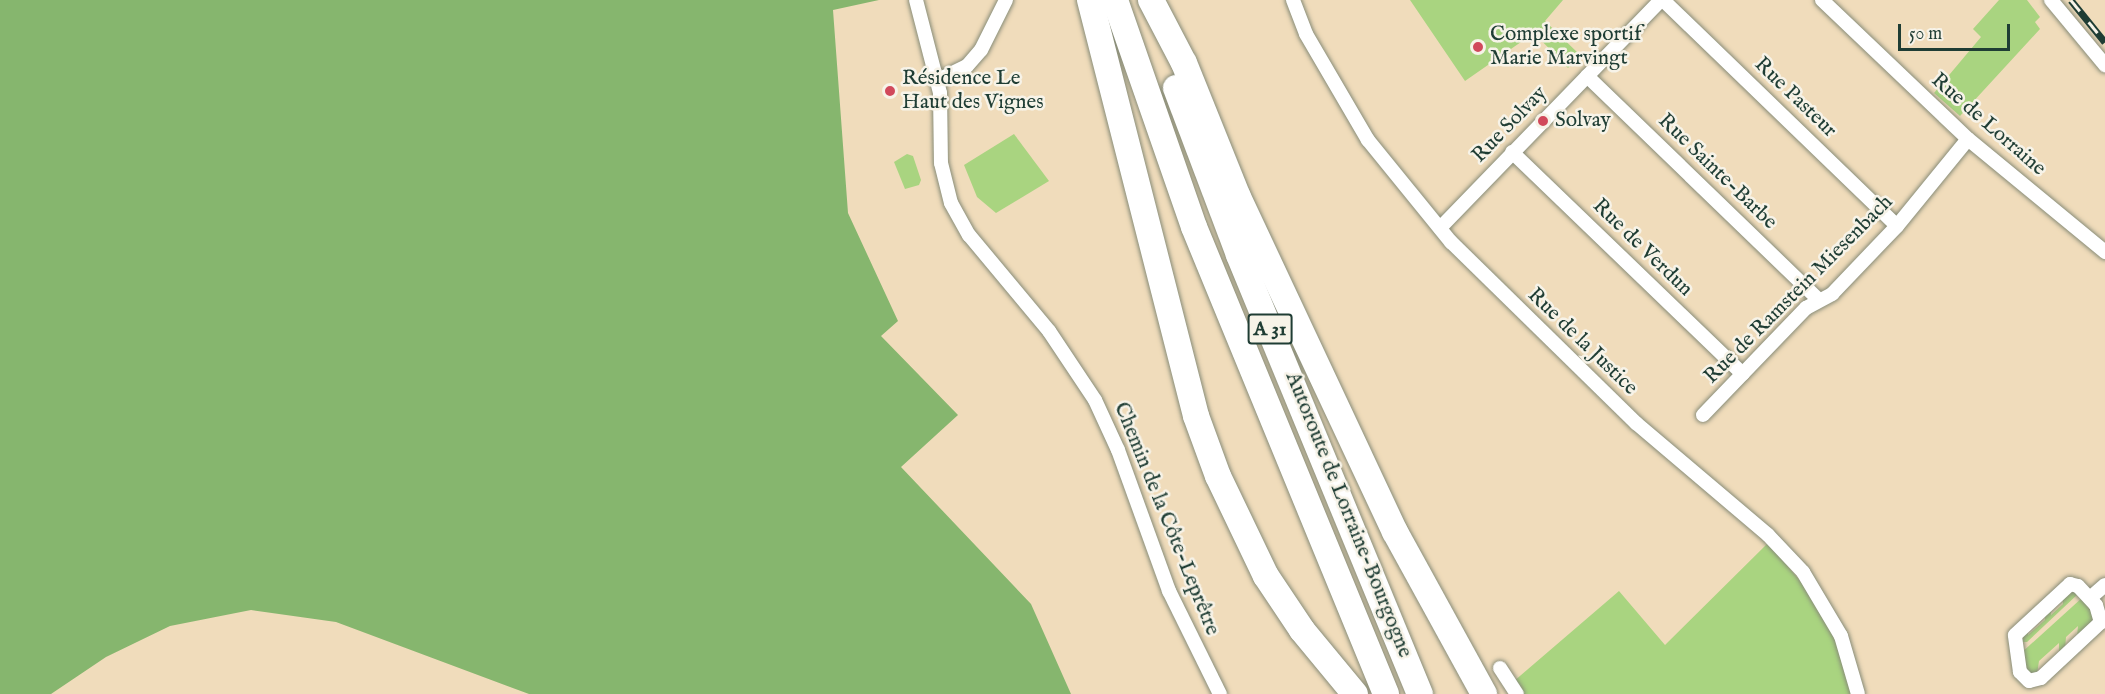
<!DOCTYPE html>
<html>
<head>
<meta charset="utf-8">
<style>
	body { margin:0 }
	#map { position:relative; width:2105px; height:694px; overflow:hidden; background:#f0dcbb; font-family:"IM FELL English",serif }
	div>[style] { position:absolute }
	.green>* { inset:0; background:#a9d480 }
	.forest>* { inset:0; background:#86b66e }
	.roads { filter:drop-shadow(0 0 2px #888c78) drop-shadow(0 0 2px #888c78) }
	.street>* { height:14px; margin:-7px; padding:0 7px; transform-origin:7px; border-radius:7px; background:#fff }
	.highway>* { height:26px; margin:-13px; padding:0 13px; transform-origin:13px; border-radius:13px; background:#fff }
	.rail>* { height:7px; margin-top:-3.5px; transform-origin:0; background:repeating-linear-gradient(90deg,#f7f3e8 0 14px,#1f3d34 0 28px); box-sizing:border-box; border-block:2px solid #1f3d34 }
	.dots>* { width:16px; height:16px; translate:-50% -50%; box-sizing:border-box; border:3px solid #f7f3e8; border-radius:50% }
	span { translate:-50% -50%; white-space:nowrap; text-align:center; line-height:1.15; -webkit-text-stroke:5px #f7f3e8; paint-order:stroke }
	.shield-label span { padding:2px 4px; background:#f7f3e8; border:2px solid; border-radius:4px; -webkit-text-stroke-width:0 }
	.shield-label { font-size:20px; color:#1f3d34; font-weight:700 }
	.poi-label { font-size:21px; color:#1f3d34 }
	.left { translate:0 -50%; text-align:left }
	.street-label { font-size:21px; color:#1f3d34 }
	.scale { position:absolute; left:1898px; top:24px; width:112px; height:27px; box-sizing:border-box; border:3px solid #1f3d34; border-top:0; padding-left:8px; font-size:18px; line-height:21px; white-space:nowrap; color:#1f3d34; -webkit-text-stroke:4px #f7f3e8; paint-order:stroke }
</style>
</head>
<body>
<div id="map">
	<div class="green">
		<div style="clip-path:polygon(1410px 0,1563px 0,1545px 21px,1580px 55px,1568px 68px,1534px 33px,1465px 81px)"></div>
		<div style="clip-path:polygon(1999px 0,2027px 0,2040px 17px,2035px 22px,2040px 29px,1960px 116px,1934px 93px,1981px 37px,1973px 29px)"></div>
		<div style="clip-path:polygon(1014px 134px,1049px 181px,996px 213px,977px 197px,964px 165px)"></div>
		<div style="clip-path:polygon(907px 154px,913px 156px,921px 180px,919px 185px,905px 189px,894px 162px)"></div>
		<div style="clip-path:polygon(1768px 543px,1817px 601px,1839px 649px,1851px 694px,1523px 694px,1513px 682px,1619px 591px,1665px 645px)"></div>
		<div style="clip-path:polygon(2070px 589px,2079px 593px,2027px 642px,2021px 642px,2019px 634px,2028px 625px,2028px 635px,2045px 620px,2045px 609px,2051px 604px,2051px 615px,2063px 604px,2063px 594px)"></div>
		<div style="clip-path:polygon(2083px 597px,2098px 617px,2077px 637px,2078px 626px,2066px 637px,2065px 649px,2059px 654px,2059px 643px,2039px 661px,2037px 674px,2026px 673px,2020px 654px)"></div>
	</div>
	<div class="forest">
		<div style="clip-path:polygon(0 0,879px 0,833px 10px,848px 213px,898px 321px,881px 336px,958px 415px,901px 467px,1031px 604px,1071px 694px,529px 694px,336px 622px,251px 610px,170px 626px,106px 657px,51px 694px,0 694px)"></div>
	</div>
	<div class="roads">
		<div class="street">
			<div style="left:916px;top:0;width:96px;rotate:75.5deg"></div>
			<div style="left:940px;top:93px;width:70px;rotate:89.2deg"></div>
			<div style="left:941px;top:163px;width:41px;rotate:76deg"></div>
			<div style="left:951px;top:203px;width:37px;rotate:61deg"></div>
			<div style="left:969px;top:235px;width:125px;rotate:50.2deg"></div>
			<div style="left:1049px;top:331px;width:83px;rotate:56.3deg"></div>
			<div style="left:1095px;top:400px;width:55px;rotate:65.3deg"></div>
			<div style="left:1118px;top:450px;width:150px;rotate:70.1deg"></div>
			<div style="left:1169px;top:591px;width:115px;rotate:63.7deg"></div>
			<div style="left:1293px;top:0;width:36px;rotate:69deg"></div>
			<div style="left:1306px;top:34px;width:123px;rotate:59.7deg"></div>
			<div style="left:1368px;top:140px;width:132px;rotate:50.9deg"></div>
			<div style="left:1451px;top:242px;width:259px;rotate:44.4deg"></div>
			<div style="left:1636px;top:423px;width:173px;rotate:40.3deg"></div>
			<div style="left:1768px;top:535px;width:51px;rotate:46.6deg"></div>
			<div style="left:1803px;top:572px;width:74px;rotate:59.3deg"></div>
			<div style="left:1841px;top:636px;width:60px;rotate:73.7deg"></div>
			<div style="left:1663px;top:0;width:325px;rotate:44deg"></div>
			<div style="left:1822px;top:0;width:202px;rotate:43.6deg"></div>
			<div style="left:1968px;top:139px;width:178px;rotate:39.5deg"></div>
			<div style="left:2051px;top:0;width:85px;rotate:50.3deg"></div>
			<div style="left:1587px;top:76px;width:321px;rotate:44deg"></div>
			<div style="left:938px;top:80px;width:32px;rotate:-26deg"></div>
			<div style="left:967px;top:66px;width:21px;rotate:-49deg"></div>
			<div style="left:981px;top:50px;width:56px;rotate:-63.4deg"></div>
			<div style="left:1512px;top:152px;width:320px;rotate:43.9deg"></div>
			<div style="left:1440px;top:228px;width:318px;rotate:-45.9deg"></div>
			<div style="left:1703px;top:415px;width:149px;rotate:-46.1deg"></div>
			<div style="left:1806px;top:308px;width:30px;rotate:-28deg"></div>
			<div style="left:1832px;top:294px;width:94px;rotate:-46.3deg"></div>
			<div style="left:1897px;top:226px;width:112px;rotate:-50.8deg"></div>
			<div style="left:2070px;top:584px;width:8px;rotate:14deg"></div>
			<div style="left:2078px;top:586px;width:26px;rotate:47deg"></div>
			<div style="left:2096px;top:605px;width:18px;rotate:74deg"></div>
			<div style="left:2101px;top:622px;width:82px;rotate:137deg"></div>
			<div style="left:2041px;top:678px;width:12px;rotate:166deg"></div>
			<div style="left:2029px;top:681px;width:13px;rotate:-135deg"></div>
			<div style="left:2020px;top:672px;width:37px;rotate:-98deg"></div>
			<div style="left:2015px;top:635px;width:75px;rotate:-42.8deg"></div>
			<div style="left:2090px;top:598px;width:20px;rotate:-41deg"></div>
			<div style="left:1500px;top:668px;width:31px;rotate:57deg"></div>
		</div>
		<div class="highway">
			<div style="left:1090px;top:0;width:429px;rotate:75.7deg"></div>
			<div style="left:1196px;top:416px;width:64px;rotate:69.9deg"></div>
			<div style="left:1218px;top:476px;width:111px;rotate:64.4deg"></div>
			<div style="left:1266px;top:576px;width:65px;rotate:56.3deg"></div>
			<div style="left:1302px;top:630px;width:83px;rotate:50.4deg"></div>
			<div style="left:1115px;top:0;width:240px;rotate:70.8deg"></div>
			<div style="left:1194px;top:227px;width:505px;rotate:67.65deg"></div>
			<div style="left:1151px;top:0;width:71px;rotate:62.4deg"></div>
			<div style="left:1184px;top:63px;width:144px;rotate:68.1deg"></div>
			<div style="left:1238px;top:197px;width:370px;rotate:64.9deg"></div>
			<div style="left:1395px;top:532px;width:185px;rotate:61.2deg"></div>
			<div style="left:1176px;top:88px;width:178px;rotate:69.3deg"></div>
			<div style="left:1239px;top:255px;width:475px;rotate:67.6deg"></div>
		</div>
	</div>
	<div class="rail">
		<div style="left:2071px;top:0;width:54px;rotate:51deg"></div>
	</div>
	<div class="dots">
		<div style="left:1478px;top:47px;background:#d1495b"></div>
		<div style="left:890px;top:91px;background:#d1495b"></div>
		<div style="left:1543px;top:121px;background:#d1495b"></div>
	</div>
	<div class="shield-label">
		<span style="left:1270px;top:329px">A 31</span>
	</div>
	<div class="poi-label">
		<span class="left" style="left:1490px;top:47px">Complexe sportif<br>Marie Marvingt</span>
		<span class="left" style="left:902px;top:91px">Résidence Le<br>Haut des Vignes</span>
		<span class="left" style="left:1555px;top:121px">Solvay</span>
	</div>
	<div class="street-label">
		<span style="left:1795px;top:98px;rotate:44deg">Rue Pasteur</span>
		<span style="left:1510px;top:125px;rotate:-46deg">Rue Solvay</span>
		<span style="left:1988px;top:125px;rotate:41deg">Rue de Lorraine</span>
		<span style="left:1717px;top:172px;rotate:44deg">Rue Sainte-Barbe</span>
		<span style="left:1642px;top:248px;rotate:44deg">Rue de Verdun</span>
		<span style="left:1799px;top:290px;rotate:-45deg">Rue de Ramstein Miesenbach</span>
		<span style="left:1582px;top:342px;rotate:44deg">Rue de la Justice</span>
		<span style="left:1348px;top:515px;rotate:68deg">Autoroute de Lorraine-Bourgogne</span>
		<span style="left:1166px;top:519px;rotate:68deg">Chemin de la Côte-Leprêtre</span>
	</div>
	<div class="scale">50 m</div>
</div>
</body>
</html>
